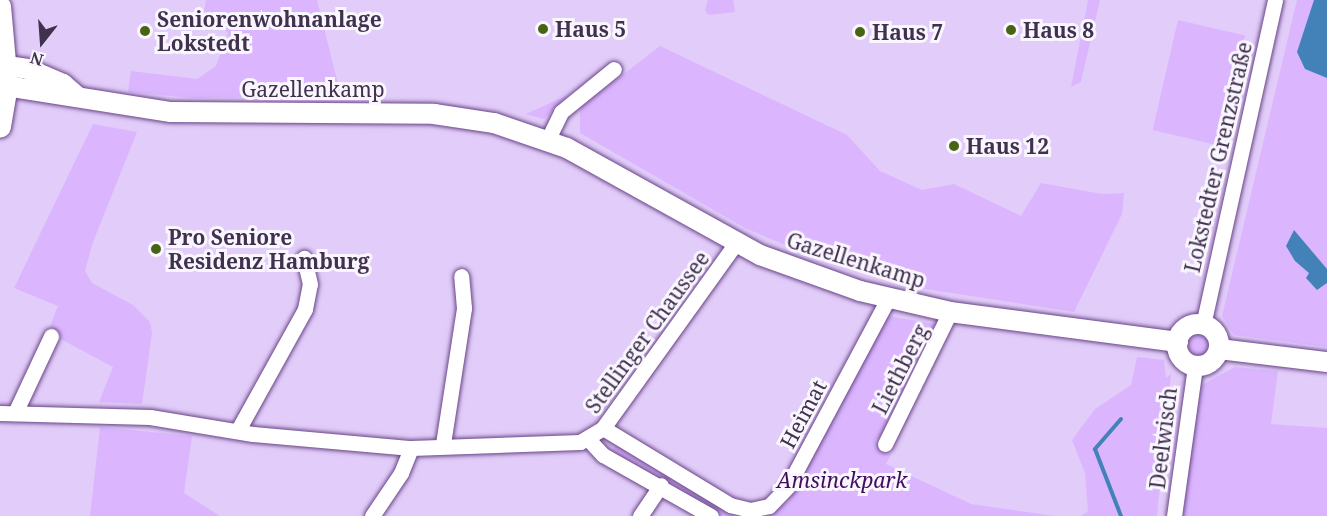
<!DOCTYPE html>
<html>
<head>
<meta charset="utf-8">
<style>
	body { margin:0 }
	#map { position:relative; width:1327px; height:516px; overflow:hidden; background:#e2ccf9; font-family:"Noto Serif",serif }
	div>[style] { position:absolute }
	.green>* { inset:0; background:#dbb6ff; transform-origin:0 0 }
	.round { border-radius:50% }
	.water>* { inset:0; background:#4382b9 }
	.stream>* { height:4px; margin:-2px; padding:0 2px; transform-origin:2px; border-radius:2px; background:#4382b9 }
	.roads { filter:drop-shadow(0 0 2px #684587) drop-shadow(0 0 2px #684587) }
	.minor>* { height:15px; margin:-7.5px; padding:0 7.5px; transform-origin:7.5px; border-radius:7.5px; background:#fff }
	.tertiary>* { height:20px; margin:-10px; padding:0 10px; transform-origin:10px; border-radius:10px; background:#fff }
	.tertiary>.ring { margin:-10px; padding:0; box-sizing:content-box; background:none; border:20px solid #fff; border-radius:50% }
	.secondary>* { height:21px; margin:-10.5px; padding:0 10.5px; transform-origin:10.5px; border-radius:10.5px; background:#fff }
	.dots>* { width:16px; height:16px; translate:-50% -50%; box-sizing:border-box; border:3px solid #faf6fe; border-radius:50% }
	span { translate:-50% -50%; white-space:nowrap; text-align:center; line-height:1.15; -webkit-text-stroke:6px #faf6fe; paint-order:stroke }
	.poi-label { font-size:21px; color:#40314f; font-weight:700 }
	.left { translate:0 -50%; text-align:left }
	.street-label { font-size:21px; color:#40314f }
	.park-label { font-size:21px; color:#400d61; font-style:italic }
	.north { position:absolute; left:12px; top:12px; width:60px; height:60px; -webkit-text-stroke:4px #faf6fe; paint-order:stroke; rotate:197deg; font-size:16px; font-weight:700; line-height:24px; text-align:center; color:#40314f }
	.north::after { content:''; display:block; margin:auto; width:21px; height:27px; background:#40314f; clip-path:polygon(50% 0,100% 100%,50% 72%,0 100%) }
</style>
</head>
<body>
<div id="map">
	<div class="green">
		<div style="clip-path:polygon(206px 0,317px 0,341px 96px,193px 98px,128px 92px,131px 71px,197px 79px,216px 66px,228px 33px,204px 12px)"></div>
		<div style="clip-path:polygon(708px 0,733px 0,735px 12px,709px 15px,705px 11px)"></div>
		<div style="clip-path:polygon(1088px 0,1100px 0,1081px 82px,1071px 87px)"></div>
		<div style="clip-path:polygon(1297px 0,1327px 0,1327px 347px,1234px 335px,1222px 316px)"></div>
		<div style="left:1178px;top:20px;width:69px;height:113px;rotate:13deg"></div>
		<div style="clip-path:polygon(660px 46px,847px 135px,880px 171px,922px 190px,954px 184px,1021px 216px,1041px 183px,1102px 194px,1124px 193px,1122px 214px,1074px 312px,906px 286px,833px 265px,745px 228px,580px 133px,580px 108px)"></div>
		<div style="clip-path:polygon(568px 95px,544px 119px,526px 114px)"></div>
		<div style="clip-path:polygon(93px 124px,137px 132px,93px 242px,85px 271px,92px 283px,133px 305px,150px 322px,152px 333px,142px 404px,99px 402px,113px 367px,57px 337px,50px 326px,58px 306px,14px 288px)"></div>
		<div style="clip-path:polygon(887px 316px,935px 324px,882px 434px,875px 440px,881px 452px,891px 454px,886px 464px,971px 504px,1055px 516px,768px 516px,789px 501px)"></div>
		<div class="round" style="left:1188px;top:335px;width:20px;height:20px"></div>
		<div style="clip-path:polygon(1137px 357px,1164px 360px,1166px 378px,1171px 374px,1157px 516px,1081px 516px,1088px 511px,1085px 473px,1072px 440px,1095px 409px,1131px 385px)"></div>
		<div style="clip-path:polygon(1235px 367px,1278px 371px,1271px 424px,1327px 428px,1327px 516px,1183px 516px,1198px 387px)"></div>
		<div style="clip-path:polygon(100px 427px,192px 436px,184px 493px,220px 516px,90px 516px)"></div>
		<div style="clip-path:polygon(617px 444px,733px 516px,724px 516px,611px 453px)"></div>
	</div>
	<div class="water">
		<div style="clip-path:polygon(1314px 0,1327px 0,1327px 78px,1305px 69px,1297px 52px)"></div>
		<div style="clip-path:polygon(1294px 230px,1327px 269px,1327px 283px,1317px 290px,1306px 278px,1309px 273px,1295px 261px,1286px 246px)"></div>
	</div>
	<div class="stream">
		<div style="left:1121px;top:419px;width:40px;rotate:131deg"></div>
		<div style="left:1095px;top:449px;width:72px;rotate:68.8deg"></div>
	</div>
	<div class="roads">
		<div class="minor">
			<div style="left:548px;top:139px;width:30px;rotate:-64deg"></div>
			<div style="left:561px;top:112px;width:68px;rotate:-39.1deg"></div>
			<div style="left:1203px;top:325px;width:333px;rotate:-77.5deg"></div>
			<div style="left:0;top:413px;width:150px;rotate:1.5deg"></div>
			<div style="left:150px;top:417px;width:104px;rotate:9.4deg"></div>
			<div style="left:253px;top:434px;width:159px;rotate:5.1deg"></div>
			<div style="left:411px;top:448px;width:169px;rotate:-2deg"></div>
			<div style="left:580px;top:442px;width:27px;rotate:-31deg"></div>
			<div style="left:603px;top:428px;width:228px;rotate:-54.3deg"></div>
			<div style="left:15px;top:413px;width:85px;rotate:-64.9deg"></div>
			<div style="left:603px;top:428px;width:149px;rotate:31.2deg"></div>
			<div style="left:730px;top:505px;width:21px;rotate:14deg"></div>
			<div style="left:750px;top:510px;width:19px;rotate:-12deg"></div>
			<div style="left:769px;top:506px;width:28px;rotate:-46deg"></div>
			<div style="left:788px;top:486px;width:212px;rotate:-61.9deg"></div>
			<div style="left:238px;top:430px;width:138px;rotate:-61deg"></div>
			<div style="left:305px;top:309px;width:25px;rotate:-79deg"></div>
			<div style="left:310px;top:284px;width:27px;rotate:-103deg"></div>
			<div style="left:588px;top:439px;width:22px;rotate:47deg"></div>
			<div style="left:603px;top:455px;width:124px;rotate:29.5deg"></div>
			<div style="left:443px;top:444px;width:138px;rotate:-81.2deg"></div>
			<div style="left:464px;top:308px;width:32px;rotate:-95deg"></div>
			<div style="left:885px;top:444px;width:147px;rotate:-63.8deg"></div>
			<div style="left:372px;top:516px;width:52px;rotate:-56deg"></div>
			<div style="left:401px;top:473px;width:27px;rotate:-68deg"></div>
			<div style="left:640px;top:516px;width:37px;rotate:-56deg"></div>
			<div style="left:1174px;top:516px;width:151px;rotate:-82deg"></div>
		</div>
		<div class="tertiary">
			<div style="left:0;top:73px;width:10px;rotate:-45deg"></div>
			<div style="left:7px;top:66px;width:21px;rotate:8deg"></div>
			<div style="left:28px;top:69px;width:38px;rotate:23deg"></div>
			<div style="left:63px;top:84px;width:18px;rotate:41deg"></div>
			<div style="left:0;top:85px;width:173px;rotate:9deg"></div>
			<div style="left:171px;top:112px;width:263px;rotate:0.4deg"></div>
			<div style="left:434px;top:114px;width:61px;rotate:8.5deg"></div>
			<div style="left:494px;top:123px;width:77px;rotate:18.9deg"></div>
			<div style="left:567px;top:148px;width:221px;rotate:29deg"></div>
			<div style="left:760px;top:255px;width:106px;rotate:19.8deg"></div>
			<div style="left:860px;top:291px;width:92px;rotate:13.1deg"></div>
			<div style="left:950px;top:312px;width:230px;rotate:7.5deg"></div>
			<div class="ring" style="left:1177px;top:324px;width:22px;height:22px"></div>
			<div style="left:1219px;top:349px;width:109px;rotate:6.9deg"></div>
		</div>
		<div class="secondary">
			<div style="left:0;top:6px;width:79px;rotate:84.9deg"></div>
			<div style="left:7px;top:85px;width:42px;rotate:99.7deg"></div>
		</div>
	</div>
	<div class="dots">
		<div style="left:543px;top:29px;background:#486314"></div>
		<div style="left:1011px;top:30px;background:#486314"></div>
		<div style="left:145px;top:31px;background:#486314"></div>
		<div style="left:860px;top:32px;background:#486314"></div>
		<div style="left:954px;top:146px;background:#486314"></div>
		<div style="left:156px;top:249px;background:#486314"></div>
	</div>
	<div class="poi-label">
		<span class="left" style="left:157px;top:31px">Seniorenwohnanlage<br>Lokstedt</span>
		<span class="left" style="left:555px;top:29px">Haus 5</span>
		<span class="left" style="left:1023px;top:30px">Haus 8</span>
		<span class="left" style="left:872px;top:32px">Haus 7</span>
		<span class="left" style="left:966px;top:146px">Haus 12</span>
		<span class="left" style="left:168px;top:249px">Pro Seniore<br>Residenz Hamburg</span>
	</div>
	<div class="street-label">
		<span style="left:313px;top:89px">Gazellenkamp</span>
		<span style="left:1218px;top:157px;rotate:-77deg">Lokstedter Grenzstraße</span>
		<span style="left:856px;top:260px;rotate:17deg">Gazellenkamp</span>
		<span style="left:647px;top:332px;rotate:-54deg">Stellinger Chaussee</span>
		<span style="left:900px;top:369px;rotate:-63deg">Liethberg</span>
		<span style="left:803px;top:414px;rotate:-62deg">Heimat</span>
		<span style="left:1163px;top:438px;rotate:-83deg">Deelwisch</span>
	</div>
	<div class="park-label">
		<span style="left:842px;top:480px">Amsinckpark</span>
	</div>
	<div class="north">N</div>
</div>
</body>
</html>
